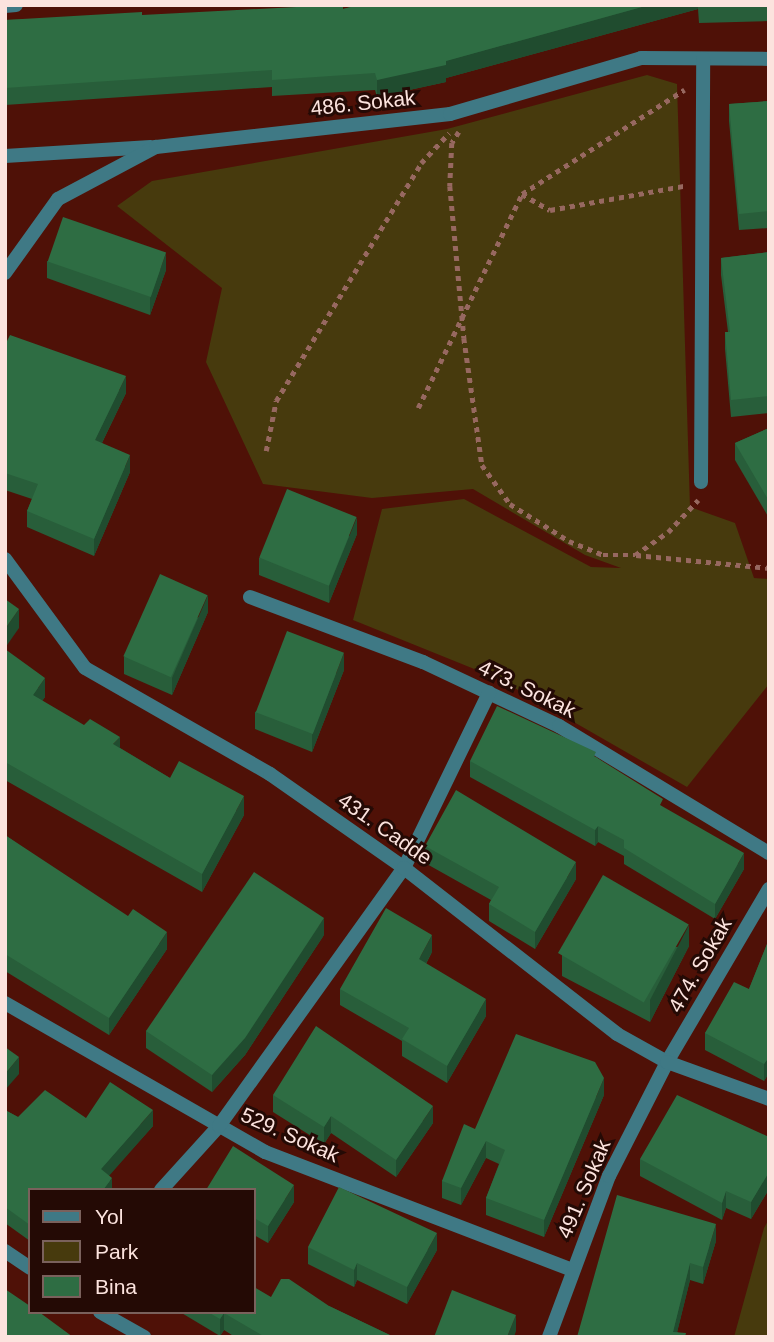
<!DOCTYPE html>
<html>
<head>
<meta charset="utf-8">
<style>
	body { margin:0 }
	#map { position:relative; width:774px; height:1342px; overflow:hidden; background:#4f1107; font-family:Arial,sans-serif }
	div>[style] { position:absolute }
	.green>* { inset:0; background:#473a0d }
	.path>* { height:4.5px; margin-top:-2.25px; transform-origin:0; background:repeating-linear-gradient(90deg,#976860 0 5px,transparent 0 10px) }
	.minor>* { height:14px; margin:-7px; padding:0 7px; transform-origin:7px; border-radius:7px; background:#3f7985 }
	.tertiary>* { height:14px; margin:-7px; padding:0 7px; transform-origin:7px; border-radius:7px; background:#3f7985 }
	.wall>* { inset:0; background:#285e3a }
	.shaded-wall>* { inset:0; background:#204c2f }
	.building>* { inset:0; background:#2e6d43; transform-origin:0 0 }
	span { translate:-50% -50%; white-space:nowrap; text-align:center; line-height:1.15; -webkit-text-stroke:6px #240a05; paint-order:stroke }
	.street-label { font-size:21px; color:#fce3de }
	.frame { position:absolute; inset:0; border:7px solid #fce3de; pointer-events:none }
	.legend { position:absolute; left:28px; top:1188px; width:228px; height:126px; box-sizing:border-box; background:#240a05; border:2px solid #7a615c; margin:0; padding:9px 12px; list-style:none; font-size:21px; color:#fce3de }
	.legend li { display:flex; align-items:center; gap:14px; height:35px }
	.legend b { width:35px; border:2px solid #7a615c }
</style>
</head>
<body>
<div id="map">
	<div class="green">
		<div style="clip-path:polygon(647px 75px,677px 84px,690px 507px,735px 523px,754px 578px,769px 579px,769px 684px,687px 787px,499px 679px,353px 620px,382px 509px,464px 499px,591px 567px,621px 568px,585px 555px,473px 489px,372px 498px,263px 484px,206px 362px,222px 288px,117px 206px,152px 181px,447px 129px)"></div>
		<div style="clip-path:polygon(769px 1219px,769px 1337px,734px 1337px,764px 1228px)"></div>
	</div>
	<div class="path">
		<div style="left:459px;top:132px;width:13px;rotate:122deg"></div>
		<div style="left:452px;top:143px;width:43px;rotate:92.7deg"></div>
		<div style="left:450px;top:186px;width:153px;rotate:84.7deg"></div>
		<div style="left:464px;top:338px;width:128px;rotate:81.9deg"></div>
		<div style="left:482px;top:465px;width:48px;rotate:54.3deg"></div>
		<div style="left:510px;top:504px;width:70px;rotate:32.1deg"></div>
		<div style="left:569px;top:541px;width:37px;rotate:22deg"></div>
		<div style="left:603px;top:555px;width:32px"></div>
		<div style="left:635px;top:555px;width:40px;rotate:-34.9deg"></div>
		<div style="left:668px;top:532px;width:44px;rotate:-46.8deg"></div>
		<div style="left:522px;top:194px;width:32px;rotate:30deg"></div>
		<div style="left:550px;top:210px;width:136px;rotate:-10.2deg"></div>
		<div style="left:418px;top:408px;width:238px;rotate:-64.1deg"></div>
		<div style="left:522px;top:194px;width:193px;rotate:-32.7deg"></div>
		<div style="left:266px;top:451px;width:51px;rotate:-78.7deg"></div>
		<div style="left:276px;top:401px;width:279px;rotate:-58.6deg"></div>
		<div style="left:421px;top:163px;width:41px;rotate:-47deg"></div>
		<div style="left:636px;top:555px;width:134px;rotate:5.6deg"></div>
	</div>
	<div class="minor">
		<div style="left:5px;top:6px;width:11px;rotate:-5deg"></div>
		<div style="left:5px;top:156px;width:146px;rotate:-3.5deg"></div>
		<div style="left:5px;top:273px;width:91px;rotate:-54.4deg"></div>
		<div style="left:58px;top:199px;width:111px;rotate:-28deg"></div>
		<div style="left:156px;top:147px;width:296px;rotate:-6.4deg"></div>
		<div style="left:450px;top:114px;width:199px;rotate:-16.3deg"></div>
		<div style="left:641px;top:58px;width:128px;rotate:0.4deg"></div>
		<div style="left:701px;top:482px;width:423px;rotate:-89.7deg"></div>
		<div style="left:250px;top:597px;width:185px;rotate:20.6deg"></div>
		<div style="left:423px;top:662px;width:150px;rotate:25.2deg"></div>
		<div style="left:559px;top:726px;width:245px;rotate:31.2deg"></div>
		<div style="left:5px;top:1003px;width:300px;rotate:29.8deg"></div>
		<div style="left:265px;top:1152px;width:330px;rotate:21deg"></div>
		<div style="left:161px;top:1190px;width:86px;rotate:-47.8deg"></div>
		<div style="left:219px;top:1126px;width:317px;rotate:-54.4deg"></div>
		<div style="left:404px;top:868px;width:195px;rotate:-64.1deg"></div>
		<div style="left:5px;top:1251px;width:30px;rotate:34deg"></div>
		<div style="left:100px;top:1312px;width:51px;rotate:29.6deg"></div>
		<div style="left:549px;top:1337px;width:172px;rotate:-69.6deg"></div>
		<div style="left:609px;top:1176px;width:128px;rotate:-63deg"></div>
		<div style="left:667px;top:1062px;width:201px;rotate:-59.5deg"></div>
	</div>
	<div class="tertiary">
		<div style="left:5px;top:559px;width:135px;rotate:53.7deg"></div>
		<div style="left:85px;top:668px;width:213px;rotate:29.8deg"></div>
		<div style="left:270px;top:774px;width:164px;rotate:35deg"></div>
		<div style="left:404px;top:868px;width:270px;rotate:37.9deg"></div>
		<div style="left:617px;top:1034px;width:57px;rotate:29.2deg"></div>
		<div style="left:667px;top:1062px;width:109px;rotate:19.9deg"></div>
	</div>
	<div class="wall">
		<div style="clip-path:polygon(359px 5px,769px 5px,769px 21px,699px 23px,698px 9px,446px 78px,446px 82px,377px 97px,375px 90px,272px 96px,272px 87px,5px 105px,5px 20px,343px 9px)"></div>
		<div style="clip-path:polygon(769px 101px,769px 228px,739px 230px,729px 121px,729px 104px)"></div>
		<div style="clip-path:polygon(769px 252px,769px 413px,731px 417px,725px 349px,725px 332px,728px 332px,721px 275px,721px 258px)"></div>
		<div style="clip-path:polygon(47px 261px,166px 270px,150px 315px,47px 278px)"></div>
		<div style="clip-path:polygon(5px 345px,126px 393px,102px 443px,130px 472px,94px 556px,27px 527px,27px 511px,32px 499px,5px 490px)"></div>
		<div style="clip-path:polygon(769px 428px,769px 518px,735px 460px,735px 443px)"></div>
		<div style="clip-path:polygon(357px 534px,329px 603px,259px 575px,259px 558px)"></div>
		<div style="clip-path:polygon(208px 612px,172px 695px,124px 674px,124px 657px)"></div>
		<div style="clip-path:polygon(5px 649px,45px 697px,42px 701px,170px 778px,244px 815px,202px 892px,5px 780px)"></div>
		<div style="clip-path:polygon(344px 670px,312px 752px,255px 729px,255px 712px)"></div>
		<div style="clip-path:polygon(596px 757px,744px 869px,715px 919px,624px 864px,624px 856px,598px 842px,595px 846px,470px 777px,470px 761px)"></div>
		<div style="clip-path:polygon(5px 835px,167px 949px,109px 1035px,5px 971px)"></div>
		<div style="clip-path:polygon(425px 846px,576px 879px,535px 949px,489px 921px,489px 904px,491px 900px,425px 863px)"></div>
		<div style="clip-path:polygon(324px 935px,245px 1055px,212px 1092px,146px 1048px,146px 1031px)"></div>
		<div style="clip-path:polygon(769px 939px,769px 1073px,764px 1081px,705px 1050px,705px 1033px,749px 989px)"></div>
		<div style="clip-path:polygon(689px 946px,650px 1022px,562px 976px,562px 955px)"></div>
		<div style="clip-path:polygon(432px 952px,426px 964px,486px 1016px,447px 1083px,402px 1056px,402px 1041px,340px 1005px,340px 989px)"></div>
		<div style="clip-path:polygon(273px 1095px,433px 1123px,396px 1177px,331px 1133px,324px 1144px,273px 1112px)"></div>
		<div style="clip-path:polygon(604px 1095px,544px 1237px,486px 1215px,486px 1198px,499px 1164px,486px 1158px,461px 1205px,442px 1198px,442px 1181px,475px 1129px)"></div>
		<div style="clip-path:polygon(5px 1110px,18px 1117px,86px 1118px,153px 1126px,109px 1175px,112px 1190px,30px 1190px,30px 1241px,5px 1223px)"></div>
		<div style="clip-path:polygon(769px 1137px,769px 1189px,751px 1219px,726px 1208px,722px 1220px,640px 1176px,640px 1159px)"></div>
		<div style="clip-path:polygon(254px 1190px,294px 1202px,268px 1243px,254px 1235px)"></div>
		<div style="clip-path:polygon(716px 1241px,703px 1284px,690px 1280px,677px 1332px,686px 1337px,577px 1337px)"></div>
		<div style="clip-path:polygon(308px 1247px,437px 1250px,407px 1304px,357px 1280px,354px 1287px,308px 1264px)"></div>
		<div style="clip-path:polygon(271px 1297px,329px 1306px,394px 1337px,235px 1337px,224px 1330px,220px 1336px,180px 1312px,254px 1312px)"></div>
	</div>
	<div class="shaded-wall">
		<div style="clip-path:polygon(649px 5px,698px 5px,698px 9px,446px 78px,446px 82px,377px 97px,377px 80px)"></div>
		<div style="clip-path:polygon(166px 253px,166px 270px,150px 315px,150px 298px)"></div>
		<div style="clip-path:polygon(126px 376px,126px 393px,95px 457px,95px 440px)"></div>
		<div style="clip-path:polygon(130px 455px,130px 472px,94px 556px,94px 539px)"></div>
		<div style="clip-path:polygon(357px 517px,357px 534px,329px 603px,329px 586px)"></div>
		<div style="clip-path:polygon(208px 595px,208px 612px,172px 695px,172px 678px)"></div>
		<div style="clip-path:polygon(19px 609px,19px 628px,5px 648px,5px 629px)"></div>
		<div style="clip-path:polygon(344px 653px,344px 670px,312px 752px,312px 735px)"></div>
		<div style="clip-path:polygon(45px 678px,45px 697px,33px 714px,33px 695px)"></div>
		<div style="clip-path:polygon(120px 737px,120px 756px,113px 744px)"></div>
		<div style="clip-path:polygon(244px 796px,244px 815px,202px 892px,202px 874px)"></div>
		<div style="clip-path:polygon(598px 826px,598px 842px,595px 846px,595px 830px)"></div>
		<div style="clip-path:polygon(744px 853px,744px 869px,715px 919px,715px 904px)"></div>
		<div style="clip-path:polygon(576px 862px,576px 879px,535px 949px,535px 932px)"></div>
		<div style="clip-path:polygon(324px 918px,324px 935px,245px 1055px,212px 1092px,212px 1075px)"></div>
		<div style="clip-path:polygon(689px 925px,689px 946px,650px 1022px,650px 1000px)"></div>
		<div style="clip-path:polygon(167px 932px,167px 949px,109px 1035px,109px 1018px)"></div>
		<div style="clip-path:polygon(432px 935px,432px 952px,419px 976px,419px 959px)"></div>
		<div style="clip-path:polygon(486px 999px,486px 1016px,447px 1083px,447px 1066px)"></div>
		<div style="clip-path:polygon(19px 1057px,19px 1074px,5px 1090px,5px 1074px)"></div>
		<div style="clip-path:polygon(769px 1057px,769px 1073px,764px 1081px,764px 1064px)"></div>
		<div style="clip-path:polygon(604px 1078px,604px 1095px,544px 1237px,544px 1220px)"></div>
		<div style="clip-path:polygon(433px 1106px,433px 1123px,396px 1177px,396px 1160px)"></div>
		<div style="clip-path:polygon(153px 1110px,153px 1126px,101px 1185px,101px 1169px)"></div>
		<div style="clip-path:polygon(331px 1116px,331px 1133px,324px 1144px,324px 1127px)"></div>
		<div style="clip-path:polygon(486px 1141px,486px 1158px,461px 1205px,461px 1188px)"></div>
		<div style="clip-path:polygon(769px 1172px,769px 1189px,751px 1219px,751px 1202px)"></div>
		<div style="clip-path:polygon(112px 1178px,112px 1190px,103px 1190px)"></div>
		<div style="clip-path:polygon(294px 1185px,294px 1202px,268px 1243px,268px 1226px)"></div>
		<div style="clip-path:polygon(726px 1191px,726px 1208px,722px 1220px,722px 1203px)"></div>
		<div style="clip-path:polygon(716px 1224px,716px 1241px,703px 1284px,703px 1267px)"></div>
		<div style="clip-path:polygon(437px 1233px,437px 1250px,407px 1304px,407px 1287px)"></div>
		<div style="clip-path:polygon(357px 1263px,357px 1280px,354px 1287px,354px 1270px)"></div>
		<div style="clip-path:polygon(690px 1263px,690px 1280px,676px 1337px,673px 1332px)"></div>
		<div style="clip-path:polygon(224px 1313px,224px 1330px,220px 1336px,220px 1319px)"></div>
		<div style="clip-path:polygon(516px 1315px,516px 1331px,514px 1337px,507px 1337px)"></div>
	</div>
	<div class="building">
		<div style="clip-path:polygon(334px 5px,343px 5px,343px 9px,359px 5px,649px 5px,446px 61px,446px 65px,377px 80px,375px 73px,272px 80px,272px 70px,5px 88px,5px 20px,142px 12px,142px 15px)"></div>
		<div style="clip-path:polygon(769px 101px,769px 211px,739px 214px,729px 104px)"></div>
		<div style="left:63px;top:217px;width:109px;height:47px;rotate:19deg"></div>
		<div style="clip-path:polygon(769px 252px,769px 396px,731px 400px,725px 332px,730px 332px,721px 258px)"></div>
		<div style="clip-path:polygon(10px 335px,126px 376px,95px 440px,130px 455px,94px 539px,27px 511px,38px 484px,5px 473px,5px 345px)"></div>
		<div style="clip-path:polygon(769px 428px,769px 501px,735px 443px)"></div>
		<div style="left:287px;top:489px;width:75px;height:74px;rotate:22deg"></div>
		<div style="left:160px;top:574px;width:52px;height:90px;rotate:24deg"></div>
		<div style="clip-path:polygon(5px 599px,19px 609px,5px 629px)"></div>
		<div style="left:287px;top:631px;width:61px;height:87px;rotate:21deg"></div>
		<div style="clip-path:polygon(5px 649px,45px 678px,33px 695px,84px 725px,90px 719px,120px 737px,113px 744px,170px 778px,179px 761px,244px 796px,202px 874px,5px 762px)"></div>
		<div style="clip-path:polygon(497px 706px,596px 752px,594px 756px,663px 799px,660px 805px,744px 853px,715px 904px,624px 848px,624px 840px,598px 826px,595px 830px,470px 761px)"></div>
		<div style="clip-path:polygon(456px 790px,576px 862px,535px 932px,489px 904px,499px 887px,425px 846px)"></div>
		<div style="clip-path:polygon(5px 835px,128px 916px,133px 909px,167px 932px,109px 1018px,5px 954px)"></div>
		<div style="clip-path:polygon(254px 872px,324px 918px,245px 1038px,212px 1075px,146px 1031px)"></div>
		<div style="left:603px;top:875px;width:99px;height:90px;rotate:30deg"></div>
		<div style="clip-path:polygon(386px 908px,432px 935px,419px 959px,486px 999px,447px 1066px,402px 1039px,409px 1028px,340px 989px)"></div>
		<div style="clip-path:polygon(769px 939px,769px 1057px,764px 1064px,705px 1033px,734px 982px,749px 989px)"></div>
		<div style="clip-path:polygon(316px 1026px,433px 1106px,396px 1160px,331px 1116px,324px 1127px,273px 1095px)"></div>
		<div style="clip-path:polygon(516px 1034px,595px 1062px,604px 1078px,544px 1220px,486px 1198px,505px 1150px,486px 1141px,461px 1188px,442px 1181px,464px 1124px,475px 1129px)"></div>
		<div style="clip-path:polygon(5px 1047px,19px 1057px,5px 1074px)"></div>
		<div style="clip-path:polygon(110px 1082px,153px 1110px,101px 1169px,112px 1178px,103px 1190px,30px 1190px,30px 1225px,5px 1207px,5px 1110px,18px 1117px,45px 1090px,86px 1118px)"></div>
		<div style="clip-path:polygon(677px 1095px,769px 1137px,769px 1172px,751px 1202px,726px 1191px,722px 1203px,640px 1159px)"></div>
		<div style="clip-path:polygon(233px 1146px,294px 1185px,268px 1226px,254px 1218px,254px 1190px,206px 1190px)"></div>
		<div style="clip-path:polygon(339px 1187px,437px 1233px,407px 1287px,357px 1263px,354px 1270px,308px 1247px)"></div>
		<div style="clip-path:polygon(617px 1195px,716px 1224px,703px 1267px,690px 1263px,673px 1332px,686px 1333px,685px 1337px,577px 1337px)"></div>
		<div style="clip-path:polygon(281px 1279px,289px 1279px,329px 1306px,394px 1337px,265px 1337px,224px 1313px,220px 1319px,208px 1312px,254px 1312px,254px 1287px,271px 1297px)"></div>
		<div style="clip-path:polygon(5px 1289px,30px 1306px,30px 1312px,39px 1312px,73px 1337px,5px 1337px)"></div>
		<div style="clip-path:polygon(452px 1290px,516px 1315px,507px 1337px,434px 1337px)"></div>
	</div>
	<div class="street-label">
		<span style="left:363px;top:103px;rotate:-6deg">486. Sokak</span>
		<span style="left:527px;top:689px;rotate:26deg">473. Sokak</span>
		<span style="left:385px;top:829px;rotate:35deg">431. Cadde</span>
		<span style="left:700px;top:965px;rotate:-60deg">474. Sokak</span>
		<span style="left:290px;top:1135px;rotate:24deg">529. Sokak</span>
		<span style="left:584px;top:1189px;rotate:-67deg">491. Sokak</span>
	</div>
	<div class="frame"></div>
	<ul class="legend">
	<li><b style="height:9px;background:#3f7985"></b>Yol</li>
	<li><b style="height:19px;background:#473a0d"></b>Park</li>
	<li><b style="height:19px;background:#2e6d43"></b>Bina</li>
	</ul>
</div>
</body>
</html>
